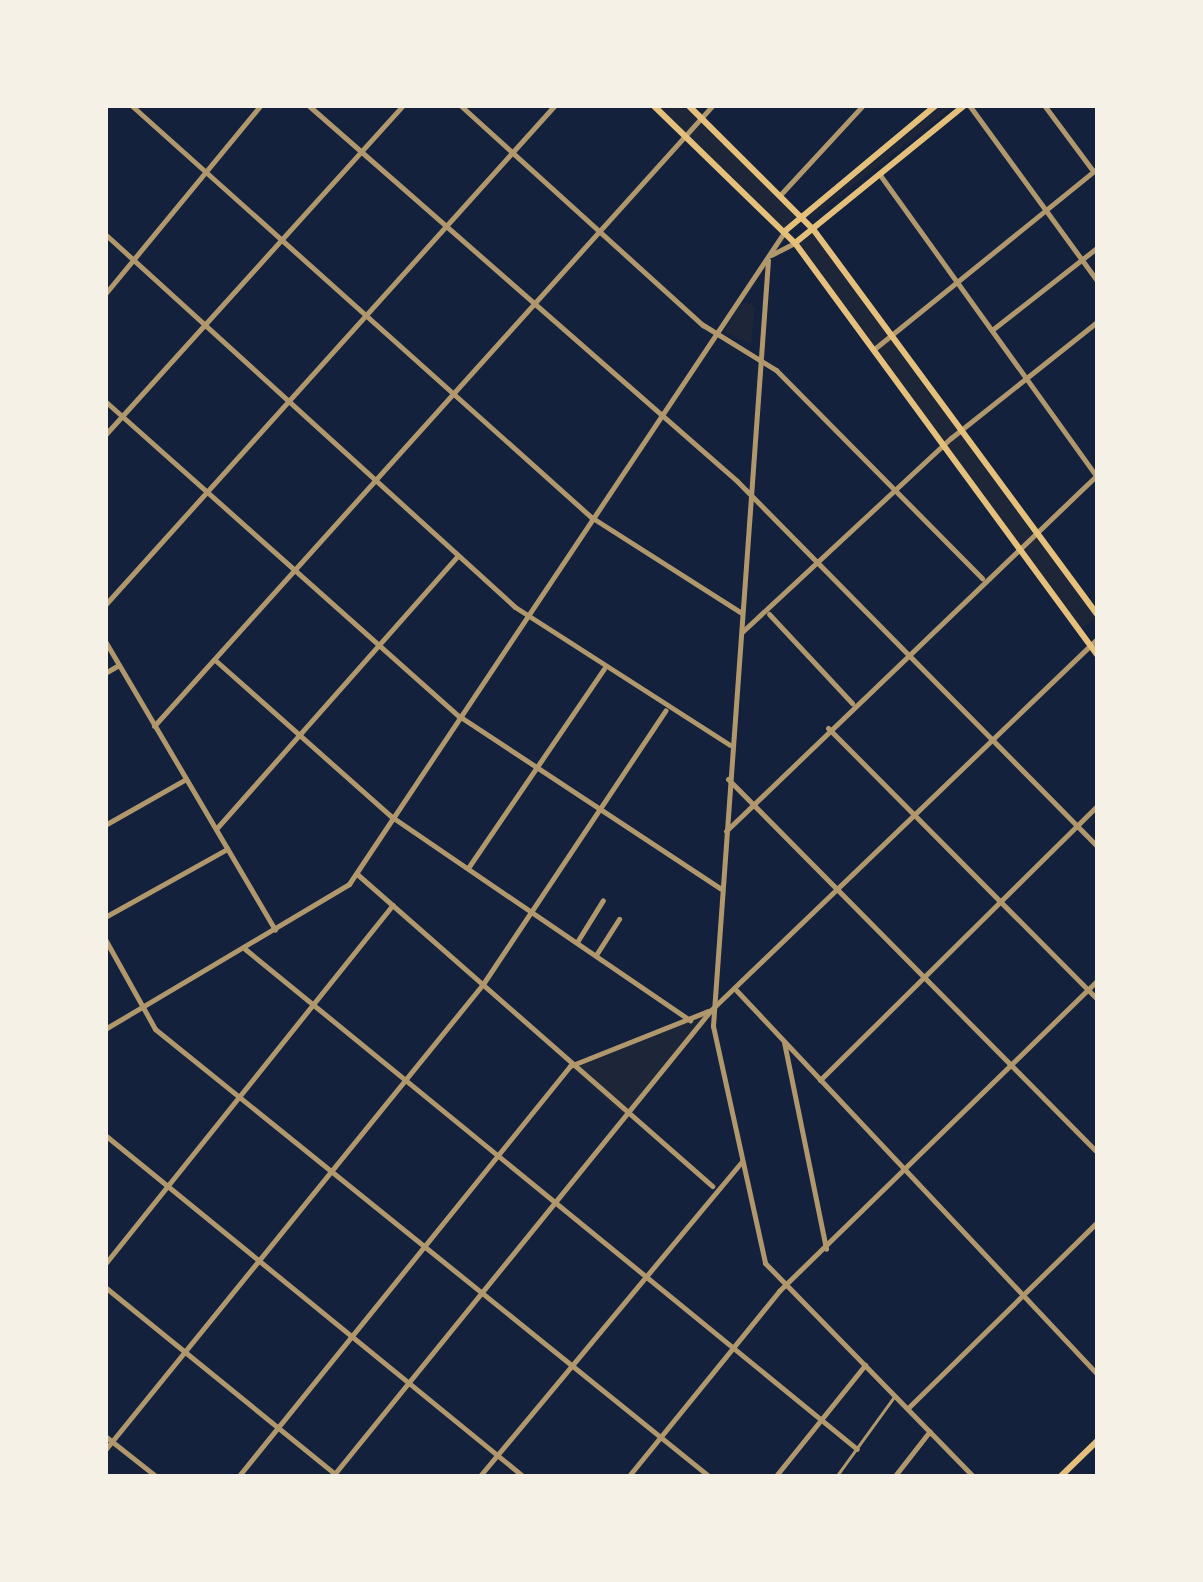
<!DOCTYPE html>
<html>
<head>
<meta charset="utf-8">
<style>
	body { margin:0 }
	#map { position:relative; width:1203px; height:1582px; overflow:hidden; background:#14213d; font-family:"Roboto Serif",serif }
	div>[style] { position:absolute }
	.green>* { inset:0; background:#1d2539; transform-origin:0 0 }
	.service>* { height:2.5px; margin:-1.25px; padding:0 1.25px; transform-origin:1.25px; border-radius:1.25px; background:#b1986c }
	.minor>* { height:5px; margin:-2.5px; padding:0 2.5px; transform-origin:2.5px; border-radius:2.5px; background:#b1986c }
	.tertiary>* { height:5px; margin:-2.5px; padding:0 2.5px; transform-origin:2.5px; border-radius:2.5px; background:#b1986c }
	.secondary>* { height:6px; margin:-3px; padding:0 3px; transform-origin:3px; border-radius:3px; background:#e5c07b }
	span { translate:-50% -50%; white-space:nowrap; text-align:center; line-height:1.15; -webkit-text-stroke:9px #f6f1e7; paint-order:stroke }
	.frame { position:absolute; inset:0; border:108px solid #f6f1e7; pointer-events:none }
</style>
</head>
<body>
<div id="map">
	<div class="green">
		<div style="clip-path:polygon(653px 105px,688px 105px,802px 215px,785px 231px)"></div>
		<div style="clip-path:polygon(943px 105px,955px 105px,811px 219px,811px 214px)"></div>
		<div style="left:813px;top:229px;width:481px;height:23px;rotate:54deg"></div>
		<div style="clip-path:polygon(742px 302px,755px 306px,751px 344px,724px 332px)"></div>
		<div style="clip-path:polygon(711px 1010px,623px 1115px,570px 1066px)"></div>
	</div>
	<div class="service">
		<div style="left:836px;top:1477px;width:99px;rotate:-54.1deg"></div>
	</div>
	<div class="minor">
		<div style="left:131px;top:105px;width:618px;rotate:41.85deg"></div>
		<div style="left:591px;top:517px;width:177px;rotate:32.5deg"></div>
		<div style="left:308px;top:105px;width:570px;rotate:41.23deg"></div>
		<div style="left:737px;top:481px;width:514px;rotate:45.39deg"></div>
		<div style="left:460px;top:105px;width:328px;rotate:42.2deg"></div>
		<div style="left:703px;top:325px;width:86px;rotate:31.7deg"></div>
		<div style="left:776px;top:370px;width:293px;rotate:45.3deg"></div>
		<div style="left:969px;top:105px;width:219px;rotate:53.9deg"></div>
		<div style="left:1044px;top:105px;width:82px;rotate:53.4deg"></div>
		<div style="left:880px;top:175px;width:372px;rotate:54.3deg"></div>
		<div style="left:781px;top:194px;width:121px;rotate:-47.3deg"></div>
		<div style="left:105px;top:234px;width:554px;rotate:42.29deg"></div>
		<div style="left:515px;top:607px;width:255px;rotate:32.7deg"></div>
		<div style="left:105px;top:294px;width:245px;rotate:-50.5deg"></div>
		<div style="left:992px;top:330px;width:135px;rotate:-38.1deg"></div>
		<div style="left:873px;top:350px;width:289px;rotate:-39deg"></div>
		<div style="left:105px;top:401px;width:474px;rotate:41.7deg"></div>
		<div style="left:459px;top:716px;width:313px;rotate:33.4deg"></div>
		<div style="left:105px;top:435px;width:445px;rotate:-47.9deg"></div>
		<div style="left:105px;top:605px;width:673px;rotate:-48.01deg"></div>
		<div style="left:769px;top:614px;width:122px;rotate:47deg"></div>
		<div style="left:742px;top:632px;width:285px;rotate:-42.9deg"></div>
		<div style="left:951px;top:438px;width:188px;rotate:-38.5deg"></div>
		<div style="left:105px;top:641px;width:335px;rotate:59.5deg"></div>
		<div style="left:215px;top:660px;width:237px;rotate:41.6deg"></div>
		<div style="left:392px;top:817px;width:361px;rotate:34.3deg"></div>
		<div style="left:105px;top:673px;width:16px;rotate:-30deg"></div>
		<div style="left:154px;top:726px;width:836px;rotate:-48.01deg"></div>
		<div style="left:828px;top:728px;width:383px;rotate:45.2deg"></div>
		<div style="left:728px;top:779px;width:526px;rotate:45.31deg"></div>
		<div style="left:105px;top:825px;width:93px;rotate:-29.6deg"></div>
		<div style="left:216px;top:829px;width:363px;rotate:-48.5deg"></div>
		<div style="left:726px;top:831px;width:516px;rotate:-43.82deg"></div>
		<div style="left:468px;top:868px;width:241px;rotate:-55.7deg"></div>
		<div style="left:357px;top:874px;width:473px;rotate:41.3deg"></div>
		<div style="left:105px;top:917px;width:140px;rotate:-29.1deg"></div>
		<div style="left:105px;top:939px;width:103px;rotate:60.9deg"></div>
		<div style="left:155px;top:1029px;width:713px;rotate:38.91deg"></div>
		<div style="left:577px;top:942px;width:49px;rotate:-58.2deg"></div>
		<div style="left:245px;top:949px;width:790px;rotate:39.25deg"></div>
		<div style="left:596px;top:955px;width:43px;rotate:-57.4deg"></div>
		<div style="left:736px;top:990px;width:528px;rotate:46.76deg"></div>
		<div style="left:784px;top:1042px;width:211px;rotate:78.5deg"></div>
		<div style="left:820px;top:1080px;width:391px;rotate:-44.7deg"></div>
		<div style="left:105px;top:1135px;width:541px;rotate:39.22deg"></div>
		<div style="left:105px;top:1264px;width:460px;rotate:-51.3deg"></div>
		<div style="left:908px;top:1408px;width:267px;rotate:-44.5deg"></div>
		<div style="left:105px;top:1450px;width:600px;rotate:-50.95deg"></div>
		<div style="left:483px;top:984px;width:329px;rotate:-56.3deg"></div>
		<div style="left:238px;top:1477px;width:528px;rotate:-51.07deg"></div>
		<div style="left:570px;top:1066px;width:149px;rotate:-21.7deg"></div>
		<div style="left:332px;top:1477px;width:601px;rotate:-50.94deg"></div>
		<div style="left:711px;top:1010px;width:537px;rotate:-43.87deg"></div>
		<div style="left:479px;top:1477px;width:411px;rotate:-50.2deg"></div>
		<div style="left:628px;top:1477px;width:240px;rotate:-50.9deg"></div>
		<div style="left:779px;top:1291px;width:446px;rotate:-44.3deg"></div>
		<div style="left:775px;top:1477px;width:144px;rotate:-51.2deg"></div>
		<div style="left:894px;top:1477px;width:58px;rotate:-52deg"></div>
	</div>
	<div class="tertiary">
		<div style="left:771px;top:255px;width:27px;rotate:-27deg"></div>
		<div style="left:768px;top:260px;width:768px;rotate:94.11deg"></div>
		<div style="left:713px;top:1026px;width:243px;rotate:77.6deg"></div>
		<div style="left:765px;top:1263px;width:299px;rotate:45.7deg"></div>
		<div style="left:105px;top:1029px;width:284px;rotate:-30.7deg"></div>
		<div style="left:349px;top:884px;width:785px;rotate:-56.27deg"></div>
		<div style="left:105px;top:1287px;width:301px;rotate:39.1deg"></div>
		<div style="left:105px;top:1436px;width:66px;rotate:38.3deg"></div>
	</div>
	<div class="secondary">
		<div style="left:653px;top:105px;width:198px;rotate:44.2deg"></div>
		<div style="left:795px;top:243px;width:512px;rotate:53.73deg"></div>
		<div style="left:688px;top:105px;width:176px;rotate:44.8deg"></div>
		<div style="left:813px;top:229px;width:481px;rotate:53.6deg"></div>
		<div style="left:785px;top:231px;width:197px;rotate:-39.8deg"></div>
		<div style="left:795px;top:243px;width:219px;rotate:-39.1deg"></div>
		<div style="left:1060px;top:1477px;width:53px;rotate:-44.2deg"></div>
	</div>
	<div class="frame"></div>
</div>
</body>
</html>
